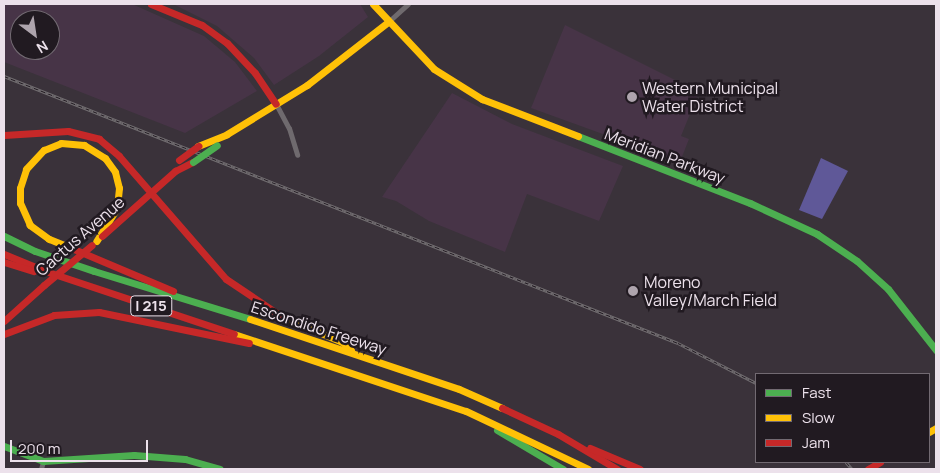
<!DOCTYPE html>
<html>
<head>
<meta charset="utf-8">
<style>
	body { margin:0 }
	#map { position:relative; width:940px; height:473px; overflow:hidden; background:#3a323a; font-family:Manrope,sans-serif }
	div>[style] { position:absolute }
	.built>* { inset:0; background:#473447 }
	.water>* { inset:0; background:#5f5898 }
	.street>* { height:5px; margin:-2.5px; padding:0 2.5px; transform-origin:2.5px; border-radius:2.5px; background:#6f6a6e }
	.fast>* { height:7px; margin:-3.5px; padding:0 3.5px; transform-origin:3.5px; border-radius:3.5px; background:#4caf50 }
	.slow>* { height:7px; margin:-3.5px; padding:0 3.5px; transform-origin:3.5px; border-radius:3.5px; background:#ffc107 }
	.jam>* { height:7px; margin:-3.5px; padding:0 3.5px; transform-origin:3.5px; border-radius:3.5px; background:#c62828 }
	.rail>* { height:3px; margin-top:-1.5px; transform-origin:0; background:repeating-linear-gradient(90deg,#211a21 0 4px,#726e71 0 8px); box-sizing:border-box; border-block:1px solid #726e71 }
	.fast-bridge>* { height:7px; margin:-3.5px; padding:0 3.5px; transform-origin:3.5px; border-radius:3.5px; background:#4caf50 }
	.jam-bridge>* { height:7px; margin:-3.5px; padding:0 3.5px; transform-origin:3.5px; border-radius:3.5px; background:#c62828 }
	.dots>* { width:14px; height:14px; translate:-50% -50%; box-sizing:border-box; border:2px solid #211a21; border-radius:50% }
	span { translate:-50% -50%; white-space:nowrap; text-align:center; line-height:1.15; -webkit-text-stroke:5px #211a21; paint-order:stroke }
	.shield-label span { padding:1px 4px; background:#211a21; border:1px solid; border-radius:4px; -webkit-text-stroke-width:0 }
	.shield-label { font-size:15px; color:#ece1eb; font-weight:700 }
	.poi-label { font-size:16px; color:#ece1eb }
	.left { translate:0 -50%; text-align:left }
	.street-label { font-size:16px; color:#ece1eb }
	.frame { position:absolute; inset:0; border:5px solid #ece1eb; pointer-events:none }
	.legend { position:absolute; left:755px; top:373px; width:175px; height:90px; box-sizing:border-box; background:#211a21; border:1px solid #726a72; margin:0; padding:6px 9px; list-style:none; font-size:15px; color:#ece1eb }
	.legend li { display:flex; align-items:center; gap:10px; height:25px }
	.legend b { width:25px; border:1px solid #726a72 }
	.north { position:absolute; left:10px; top:10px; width:50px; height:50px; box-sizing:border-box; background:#211a21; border:1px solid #726a72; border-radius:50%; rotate:149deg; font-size:14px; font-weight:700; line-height:20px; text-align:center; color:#ece1eb }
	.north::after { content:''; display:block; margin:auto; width:18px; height:22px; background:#aea4ad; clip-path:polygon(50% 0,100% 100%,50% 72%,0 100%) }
	.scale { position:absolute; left:10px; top:440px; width:138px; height:22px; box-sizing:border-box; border:2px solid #ece1eb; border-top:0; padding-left:6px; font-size:15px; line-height:18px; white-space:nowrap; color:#ece1eb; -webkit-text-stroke:4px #211a21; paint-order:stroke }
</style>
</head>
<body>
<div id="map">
	<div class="built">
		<div style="clip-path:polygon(evenodd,4px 4px,132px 4px,204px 36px,235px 62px,257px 91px,185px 133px,4px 62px,4px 4px,20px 20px,50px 20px,50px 50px,20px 50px,20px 20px)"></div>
		<div style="clip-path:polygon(173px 4px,360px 4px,368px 17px,319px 56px,274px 85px,254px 58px,217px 26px)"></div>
		<div style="clip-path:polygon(565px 25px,699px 92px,681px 136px,689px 139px,680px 162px,531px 108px)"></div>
		<div style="clip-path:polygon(452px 93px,512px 124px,623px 166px,599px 221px,527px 194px,505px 252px,429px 221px,396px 201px,382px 197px)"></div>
	</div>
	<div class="water">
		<div style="clip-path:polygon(821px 158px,848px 171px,822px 219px,799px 210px)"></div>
	</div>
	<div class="street">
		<div style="left:388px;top:22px;width:27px;rotate:-42deg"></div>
		<div style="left:276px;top:104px;width:27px;rotate:62deg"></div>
		<div style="left:289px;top:128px;width:28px;rotate:73deg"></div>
		<div style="left:41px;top:469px;width:8px;rotate:-76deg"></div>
	</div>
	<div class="fast">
		<div style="left:578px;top:136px;width:185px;rotate:21.3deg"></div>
		<div style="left:750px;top:203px;width:74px;rotate:24.8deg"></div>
		<div style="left:817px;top:234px;width:48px;rotate:34deg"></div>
		<div style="left:857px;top:261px;width:42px;rotate:42.1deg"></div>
		<div style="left:888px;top:289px;width:78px;rotate:51.8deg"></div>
		<div style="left:4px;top:236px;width:34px;rotate:26deg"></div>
		<div style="left:35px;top:251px;width:62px;rotate:18.7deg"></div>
		<div style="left:94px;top:271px;width:163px;rotate:17.1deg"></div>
		<div style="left:497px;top:430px;width:77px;rotate:30.6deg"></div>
		<div style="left:4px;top:446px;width:42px;rotate:21deg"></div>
		<div style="left:43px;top:461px;width:91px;rotate:-3.8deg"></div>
		<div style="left:134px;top:455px;width:51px;rotate:4.5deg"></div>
		<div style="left:185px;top:459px;width:36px;rotate:16deg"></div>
	</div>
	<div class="slow">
		<div style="left:373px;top:4px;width:89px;rotate:46.8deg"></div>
		<div style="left:434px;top:69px;width:57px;rotate:32deg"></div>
		<div style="left:482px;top:99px;width:103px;rotate:21.1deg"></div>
		<div style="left:198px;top:146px;width:31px;rotate:-22deg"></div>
		<div style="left:227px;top:134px;width:94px;rotate:-31.5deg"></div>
		<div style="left:307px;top:85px;width:103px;rotate:-37.9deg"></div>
		<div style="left:69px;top:247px;width:22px;rotate:-158deg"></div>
		<div style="left:49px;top:239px;width:24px;rotate:-144deg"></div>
		<div style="left:30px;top:225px;width:24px;rotate:-114deg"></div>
		<div style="left:20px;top:203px;width:15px;rotate:-90deg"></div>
		<div style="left:20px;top:188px;width:20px;rotate:-72deg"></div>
		<div style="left:26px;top:169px;width:26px;rotate:-47deg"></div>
		<div style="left:44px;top:150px;width:18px;rotate:-22deg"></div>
		<div style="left:61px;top:143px;width:23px;rotate:5deg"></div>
		<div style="left:84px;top:145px;width:25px;rotate:32deg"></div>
		<div style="left:105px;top:158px;width:17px;rotate:54deg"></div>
		<div style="left:115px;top:172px;width:16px;rotate:76deg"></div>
		<div style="left:119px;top:188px;width:20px;rotate:96deg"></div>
		<div style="left:117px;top:208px;width:39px;rotate:122deg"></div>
		<div style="left:281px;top:316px;width:66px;rotate:23.1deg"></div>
		<div style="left:342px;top:342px;width:12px;rotate:42deg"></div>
		<div style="left:250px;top:319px;width:220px;rotate:18.5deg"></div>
		<div style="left:459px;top:389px;width:47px;rotate:23.8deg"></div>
		<div style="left:234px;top:334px;width:244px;rotate:18.4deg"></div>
		<div style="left:466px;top:411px;width:135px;rotate:25.4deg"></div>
		<div style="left:929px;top:432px;width:8px;rotate:-30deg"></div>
	</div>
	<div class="jam">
		<div style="left:151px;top:4px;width:55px;rotate:22.4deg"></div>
		<div style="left:202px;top:25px;width:31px;rotate:36deg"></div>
		<div style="left:227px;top:43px;width:41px;rotate:47deg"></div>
		<div style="left:255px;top:73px;width:37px;rotate:56deg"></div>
		<div style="left:4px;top:135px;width:64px;rotate:-3.6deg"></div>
		<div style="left:68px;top:131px;width:32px;rotate:14deg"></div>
		<div style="left:99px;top:139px;width:26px;rotate:40deg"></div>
		<div style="left:119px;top:156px;width:163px;rotate:49deg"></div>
		<div style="left:226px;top:279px;width:66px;rotate:33.9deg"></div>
		<div style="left:102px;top:236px;width:98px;rotate:-41.7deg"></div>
		<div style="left:175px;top:171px;width:20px;rotate:-27deg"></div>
		<div style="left:69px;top:247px;width:113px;rotate:22.9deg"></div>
		<div style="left:4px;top:254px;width:44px;rotate:22.5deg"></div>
		<div style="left:45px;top:271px;width:199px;rotate:18.4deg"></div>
		<div style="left:4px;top:262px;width:31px;rotate:17deg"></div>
		<div style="left:4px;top:321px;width:54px;rotate:-42deg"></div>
		<div style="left:4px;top:334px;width:53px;rotate:-20.8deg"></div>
		<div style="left:54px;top:315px;width:45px;rotate:-3.8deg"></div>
		<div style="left:99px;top:312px;width:153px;rotate:11.7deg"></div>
		<div style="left:502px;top:408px;width:62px;rotate:24.9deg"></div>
		<div style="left:558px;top:434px;width:69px;rotate:30.7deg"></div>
		<div style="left:590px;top:448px;width:54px;rotate:22.8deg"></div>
		<div style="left:868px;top:469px;width:14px;rotate:-30deg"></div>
	</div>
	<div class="rail">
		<div style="left:4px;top:76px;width:725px;rotate:21.61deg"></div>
		<div style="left:678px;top:343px;width:88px;rotate:27.1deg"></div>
		<div style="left:846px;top:462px;width:9px;rotate:49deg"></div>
	</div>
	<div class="fast-bridge">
		<div style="left:193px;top:162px;width:29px;rotate:-35deg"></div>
	</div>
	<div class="jam-bridge">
		<div style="left:179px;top:160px;width:24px;rotate:-36deg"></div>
		<div style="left:44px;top:285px;width:62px;rotate:-39.8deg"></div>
	</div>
	<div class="dots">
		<div style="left:632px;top:97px;background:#aea4ad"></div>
		<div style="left:633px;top:291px;background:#aea4ad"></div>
	</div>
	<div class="shield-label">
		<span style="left:151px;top:306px">I 215</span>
	</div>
	<div class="poi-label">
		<span class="left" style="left:642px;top:97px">Western Municipal<br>Water District</span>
		<span class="left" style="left:644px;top:291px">Moreno<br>Valley/March Field</span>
	</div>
	<div class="street-label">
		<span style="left:665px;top:156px;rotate:21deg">Meridian Parkway</span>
		<span style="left:80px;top:236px;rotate:-41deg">Cactus Avenue</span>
		<span style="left:319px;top:328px;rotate:18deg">Escondido Freeway</span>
	</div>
	<div class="frame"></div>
	<ul class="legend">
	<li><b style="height:6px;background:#4caf50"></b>Fast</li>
	<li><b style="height:6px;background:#ffc107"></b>Slow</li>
	<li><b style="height:6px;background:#c62828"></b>Jam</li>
	</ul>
	<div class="north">N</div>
	<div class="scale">200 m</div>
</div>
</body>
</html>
